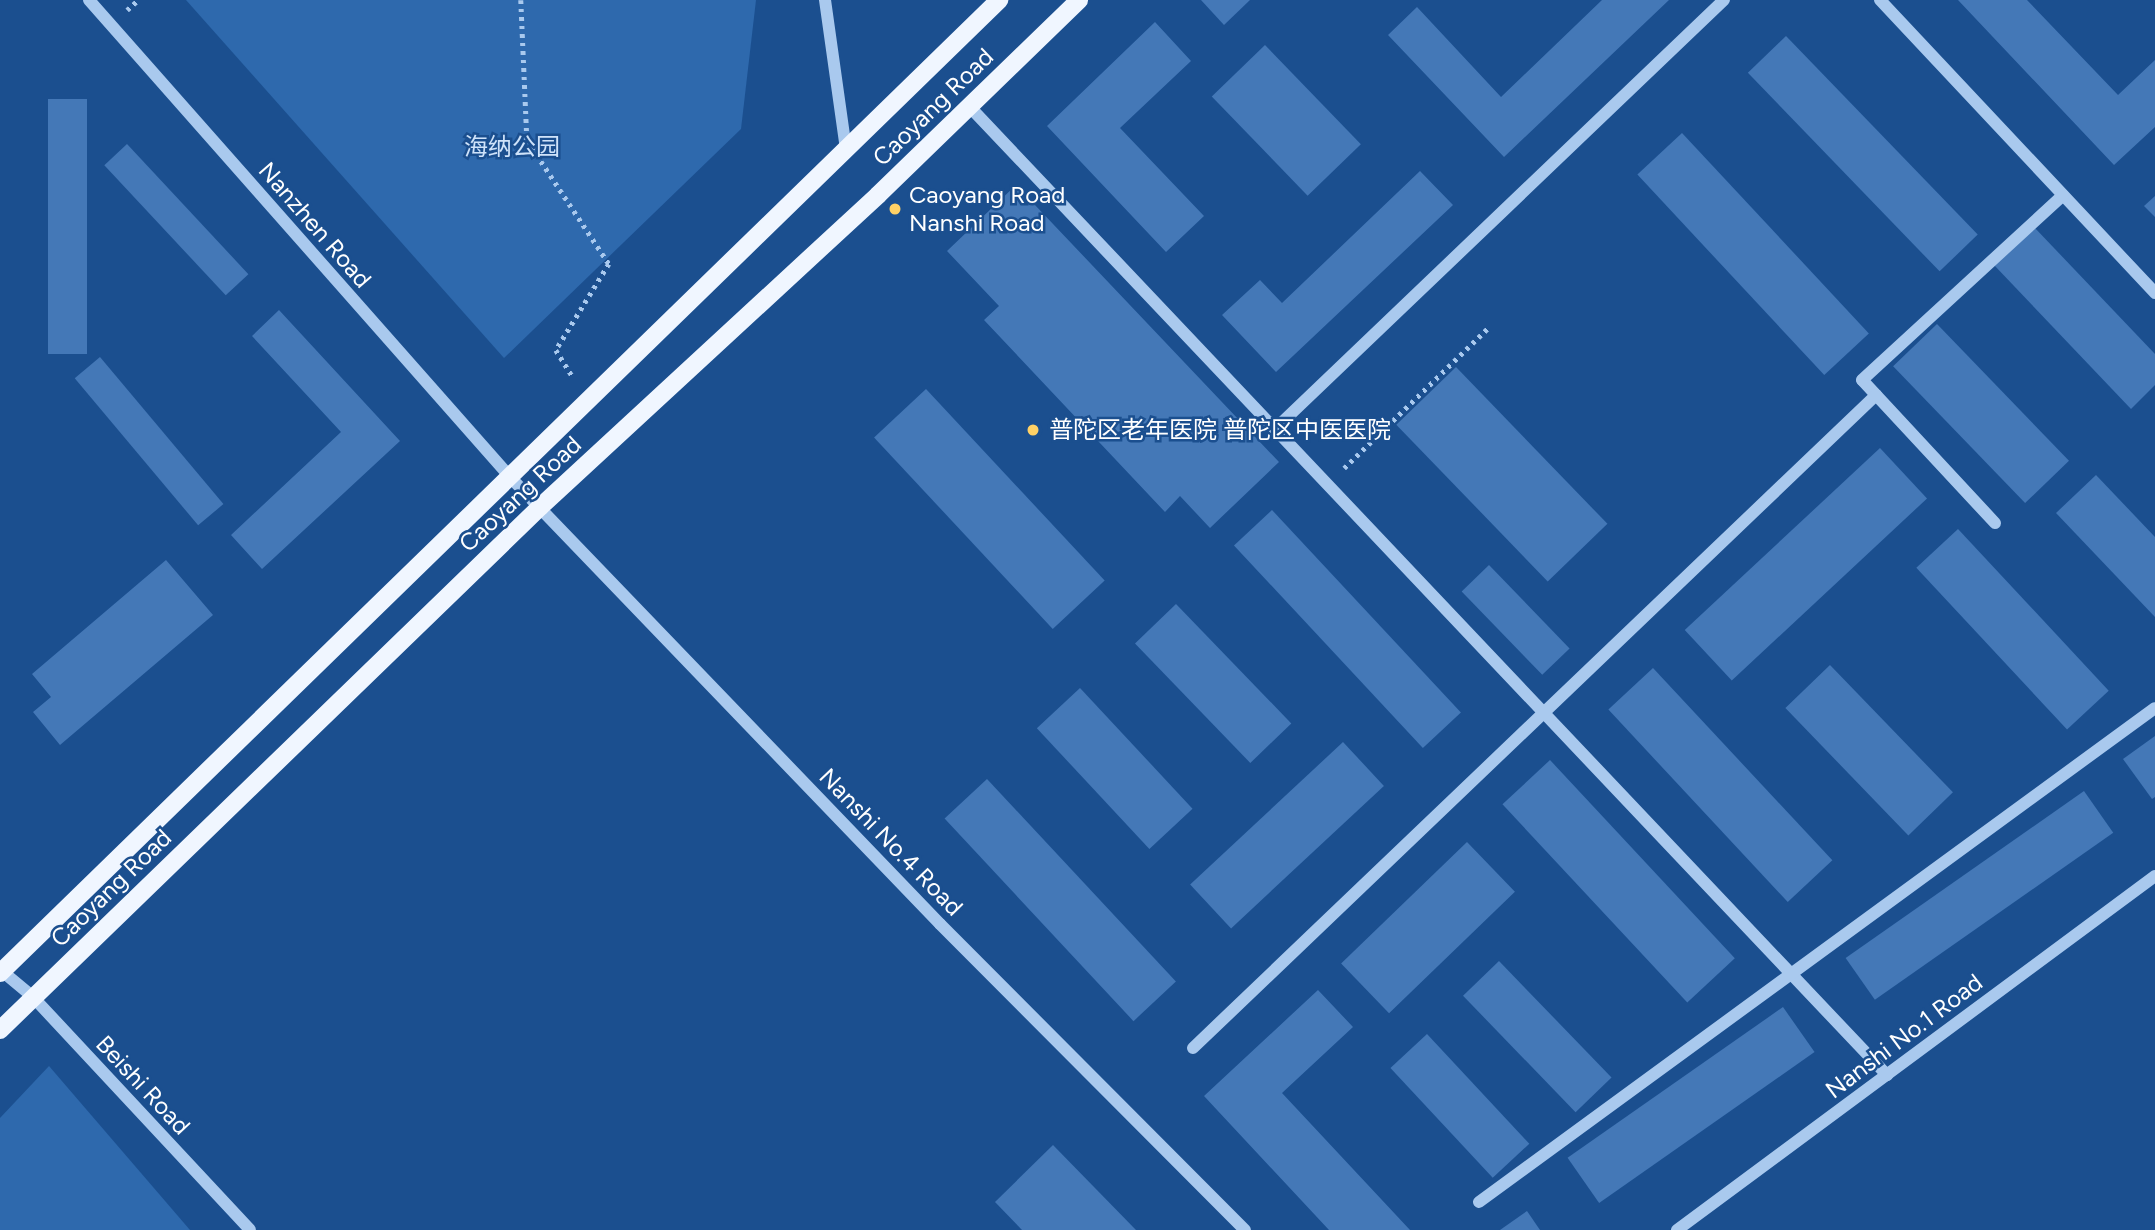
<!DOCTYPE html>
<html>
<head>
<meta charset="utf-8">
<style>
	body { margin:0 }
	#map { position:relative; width:2155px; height:1230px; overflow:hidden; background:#1b4f8f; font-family:Figtree,"Noto Sans SC",sans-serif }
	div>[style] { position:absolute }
	.green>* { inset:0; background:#2e69ad }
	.building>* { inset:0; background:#4478b7; transform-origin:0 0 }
	.path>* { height:4.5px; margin-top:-2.25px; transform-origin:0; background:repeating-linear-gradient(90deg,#a9c9ee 0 3.5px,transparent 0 8.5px) }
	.minor>* { height:12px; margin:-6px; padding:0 6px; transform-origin:6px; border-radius:6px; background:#a9c9ee }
	.major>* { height:18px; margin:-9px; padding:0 9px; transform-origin:9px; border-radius:9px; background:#f0f6ff }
	.dots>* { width:19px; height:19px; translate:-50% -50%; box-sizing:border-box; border:4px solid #1b4f8f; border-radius:50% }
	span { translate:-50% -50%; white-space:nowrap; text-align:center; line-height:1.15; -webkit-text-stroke:5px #1b4f8f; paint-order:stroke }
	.street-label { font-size:24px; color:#fff }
	.park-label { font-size:24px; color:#cfe3fa }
	.poi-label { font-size:24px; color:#fff }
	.left { translate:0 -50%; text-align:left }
</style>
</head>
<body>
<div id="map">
	<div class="green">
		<div style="clip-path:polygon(186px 0,756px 0,741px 129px,504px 358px)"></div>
		<div style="clip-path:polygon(49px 1066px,190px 1230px,0 1230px,0 1118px)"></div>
	</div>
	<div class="building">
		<div style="clip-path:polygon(1201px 0,1250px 0,1224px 25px)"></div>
		<div style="clip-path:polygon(1602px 0,1669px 0,1504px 157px,1388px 35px,1417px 7px,1501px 97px)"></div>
		<div style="clip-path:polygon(1958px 0,2027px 0,2118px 95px,2155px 60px,2155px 127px,2114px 165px)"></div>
		<div style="clip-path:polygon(1155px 22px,1191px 61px,1120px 128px,1204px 216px,1166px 252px,1047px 126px)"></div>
		<div style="left:1786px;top:36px;width:276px;height:53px;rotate:46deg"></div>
		<div style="left:1265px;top:45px;width:138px;height:74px;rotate:46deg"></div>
		<div style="left:48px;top:99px;width:39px;height:255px"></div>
		<div style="left:1682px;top:133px;width:274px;height:61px;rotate:47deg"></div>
		<div style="left:127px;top:144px;width:178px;height:31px;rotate:47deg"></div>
		<div style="clip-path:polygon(1420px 171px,1453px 205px,1276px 372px,1222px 315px,1260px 280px,1282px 303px)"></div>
		<div style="clip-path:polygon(1016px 185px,1279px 462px,1210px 528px,1180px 496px,1165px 512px,984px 320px,999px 306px,947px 251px)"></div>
		<div style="clip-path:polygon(2155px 196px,2155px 217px,2144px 206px)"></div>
		<div style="clip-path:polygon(2034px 227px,2155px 354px,2155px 385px,2131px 409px,1994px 265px)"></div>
		<div style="clip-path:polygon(279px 310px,400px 441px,262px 569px,231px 535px,341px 432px,252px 336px)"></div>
		<div style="left:1937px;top:324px;width:190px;height:61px;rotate:46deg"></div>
		<div style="left:100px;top:357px;width:192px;height:33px;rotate:50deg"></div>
		<div style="left:1456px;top:367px;width:218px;height:83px;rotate:46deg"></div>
		<div style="left:926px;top:389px;width:262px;height:71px;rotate:47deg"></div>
		<div style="left:1880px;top:448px;width:69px;height:267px;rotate:47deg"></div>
		<div style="clip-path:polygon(2096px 475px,2155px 537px,2155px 617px,2056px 513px)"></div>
		<div style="left:1272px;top:510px;width:277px;height:52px;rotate:47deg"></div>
		<div style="left:1958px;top:529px;width:221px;height:57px;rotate:47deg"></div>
		<div style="clip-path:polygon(166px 560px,213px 615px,60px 745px,33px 712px,51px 697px,32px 674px)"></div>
		<div style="left:1489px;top:565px;width:116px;height:38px;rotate:46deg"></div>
		<div style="left:1176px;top:604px;width:166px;height:57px;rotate:46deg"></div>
		<div style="left:1830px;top:665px;width:177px;height:62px;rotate:46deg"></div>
		<div style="left:1653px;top:668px;width:263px;height:61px;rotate:47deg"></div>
		<div style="left:1080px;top:688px;width:165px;height:59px;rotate:47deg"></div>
		<div style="clip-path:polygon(2155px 736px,2155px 797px,2152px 799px,2123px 759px)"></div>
		<div style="left:1343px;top:742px;width:60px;height:209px;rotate:47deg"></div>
		<div style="left:1550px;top:760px;width:271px;height:65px;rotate:47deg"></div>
		<div style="left:987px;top:779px;width:277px;height:58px;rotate:47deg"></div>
		<div style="left:2084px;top:791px;width:51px;height:291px;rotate:55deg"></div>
		<div style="left:1467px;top:842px;width:69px;height:175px;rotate:46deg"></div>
		<div style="left:1499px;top:961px;width:162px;height:50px;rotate:46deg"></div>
		<div style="clip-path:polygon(1318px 990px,1353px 1027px,1282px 1093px,1410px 1230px,1329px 1230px,1204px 1096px)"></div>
		<div style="left:1783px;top:1007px;width:55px;height:263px;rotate:55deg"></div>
		<div style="left:1427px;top:1034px;width:150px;height:50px;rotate:47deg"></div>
		<div style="clip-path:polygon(1053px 1145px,1136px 1230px,1022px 1230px,995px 1202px)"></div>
		<div style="clip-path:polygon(1527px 1211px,1540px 1230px,1500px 1230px)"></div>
	</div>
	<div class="path">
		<div style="left:521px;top:0;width:140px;rotate:87.5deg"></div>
		<div style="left:527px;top:140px;width:149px;rotate:56.5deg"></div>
		<div style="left:609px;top:264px;width:101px;rotate:121.6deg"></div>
		<div style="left:556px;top:350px;width:32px;rotate:58deg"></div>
		<div style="left:127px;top:10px;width:15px;rotate:-42deg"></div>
		<div style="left:1344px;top:468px;width:202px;rotate:-44.2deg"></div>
	</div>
	<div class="minor">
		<div style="left:89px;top:0;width:638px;rotate:48.56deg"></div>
		<div style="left:511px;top:478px;width:619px;rotate:46.11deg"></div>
		<div style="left:940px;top:924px;width:432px;rotate:45.1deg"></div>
		<div style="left:825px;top:0;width:151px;rotate:82deg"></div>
		<div style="left:1880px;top:0;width:402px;rotate:46.8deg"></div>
		<div style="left:969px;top:106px;width:1335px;rotate:46.55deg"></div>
		<div style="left:1275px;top:429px;width:621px;rotate:-43.7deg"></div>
		<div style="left:1995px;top:523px;width:195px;rotate:-132.9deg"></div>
		<div style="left:1862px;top:380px;width:273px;rotate:-42.6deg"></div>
		<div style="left:2px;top:971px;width:40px;rotate:40deg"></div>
		<div style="left:33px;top:997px;width:318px;rotate:47deg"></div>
		<div style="left:1193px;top:1048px;width:945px;rotate:-43.71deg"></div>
		<div style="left:1479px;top:1202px;width:837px;rotate:-36.16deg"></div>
		<div style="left:1677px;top:1230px;width:595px;rotate:-36.52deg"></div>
	</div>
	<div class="major">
		<div style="left:0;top:973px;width:1395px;rotate:-44.24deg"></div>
		<div style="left:0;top:1030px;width:752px;rotate:-44.08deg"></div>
		<div style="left:540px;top:507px;width:460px;rotate:-42.7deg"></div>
		<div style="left:878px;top:195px;width:280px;rotate:-44.1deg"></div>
	</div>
	<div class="dots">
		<div style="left:895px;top:209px;background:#ffd166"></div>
		<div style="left:1033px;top:430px;background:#ffd166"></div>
	</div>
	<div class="street-label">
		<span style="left:933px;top:107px;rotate:-44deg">Caoyang Road</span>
		<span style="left:315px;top:225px;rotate:49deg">Nanzhen Road</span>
		<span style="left:520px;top:494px;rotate:-43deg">Caoyang Road</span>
		<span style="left:891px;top:842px;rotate:46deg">Nanshi No.4 Road</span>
		<span style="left:111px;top:888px;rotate:-44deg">Caoyang Road</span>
		<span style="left:1904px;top:1036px;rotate:-37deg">Nanshi No.1 Road</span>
		<span style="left:143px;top:1085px;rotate:47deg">Beishi Road</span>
	</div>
	<div class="park-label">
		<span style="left:512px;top:147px">海纳公园</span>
	</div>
	<div class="poi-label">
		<span class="left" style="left:909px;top:209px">Caoyang Road<br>Nanshi Road</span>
		<span class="left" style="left:1049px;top:430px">普陀区老年医院 普陀区中医医院</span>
	</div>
</div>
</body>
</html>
